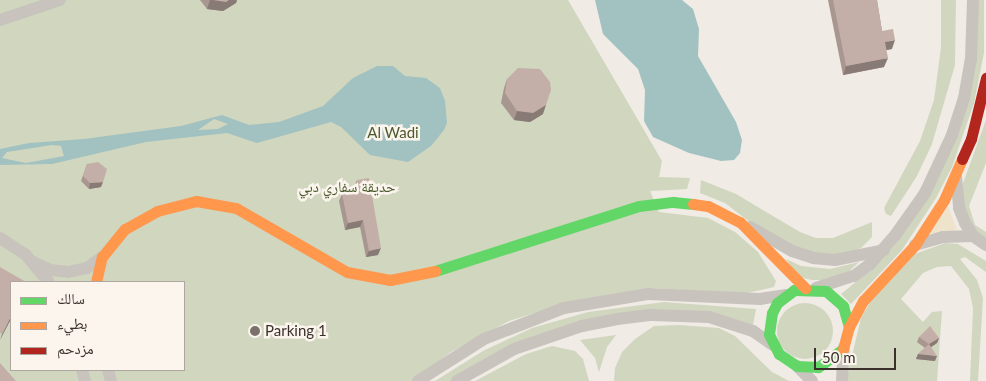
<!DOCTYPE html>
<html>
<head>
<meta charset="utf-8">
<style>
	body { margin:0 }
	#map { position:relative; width:986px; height:381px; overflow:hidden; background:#f0ebe5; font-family:Lato,"Noto Naskh Arabic",sans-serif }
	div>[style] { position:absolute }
	.green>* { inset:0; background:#d1d6bf }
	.round { border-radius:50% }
	.sand>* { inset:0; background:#efe3cc }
	.water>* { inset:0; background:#a1c2c1 }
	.street>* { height:12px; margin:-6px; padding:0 6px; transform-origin:6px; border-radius:6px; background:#c9c3be }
	.fast>* { height:11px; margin:-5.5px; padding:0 5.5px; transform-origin:5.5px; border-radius:5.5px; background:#63d668 }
	.slow>* { height:11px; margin:-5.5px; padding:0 5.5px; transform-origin:5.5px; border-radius:5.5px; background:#ff974d }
	.jam>* { height:11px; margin:-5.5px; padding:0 5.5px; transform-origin:5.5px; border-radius:5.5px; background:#b3261e }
	.wall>* { inset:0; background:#a89690 }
	.shaded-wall>* { inset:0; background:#887a75 }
	.building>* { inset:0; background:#c3afa7 }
	.dots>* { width:14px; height:14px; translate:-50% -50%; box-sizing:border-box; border:2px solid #fbf5ee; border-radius:50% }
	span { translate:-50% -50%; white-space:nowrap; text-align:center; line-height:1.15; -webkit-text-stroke:5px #fbf5ee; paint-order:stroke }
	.park-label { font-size:15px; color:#4a5a2e }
	.poi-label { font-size:15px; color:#3b302b }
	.left { translate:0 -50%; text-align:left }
	.legend { position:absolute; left:10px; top:281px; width:175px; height:90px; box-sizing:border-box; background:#fbf5ee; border:1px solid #aea6a0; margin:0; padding:6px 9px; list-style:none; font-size:15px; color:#3b302b }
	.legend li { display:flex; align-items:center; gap:10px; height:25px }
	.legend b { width:25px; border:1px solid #aea6a0 }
	.scale { position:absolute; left:814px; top:348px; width:82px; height:22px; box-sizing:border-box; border:2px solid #3b302b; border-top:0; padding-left:6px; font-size:15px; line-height:18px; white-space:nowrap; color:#3b302b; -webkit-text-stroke:4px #fbf5ee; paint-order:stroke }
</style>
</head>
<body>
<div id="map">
	<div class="green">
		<div style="clip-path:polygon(evenodd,0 0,568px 0,662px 161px,659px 177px,690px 178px,687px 189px,650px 191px,659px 212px,708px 218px,735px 232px,758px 252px,776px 281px,774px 287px,742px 294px,655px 288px,566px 303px,509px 321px,451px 352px,412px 381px,0 381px,0 0,11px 282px,184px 282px,184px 370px,11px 370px,11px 282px)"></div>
		<div style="clip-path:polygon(941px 0,956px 0,955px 65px,932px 144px,917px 176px,891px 216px,886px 214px,884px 208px,920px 141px,934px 100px,941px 47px)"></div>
		<div style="clip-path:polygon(974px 0,984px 0,984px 53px,974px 103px,952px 167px,936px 198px,902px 250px,851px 304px,841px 294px,869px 271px,956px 132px)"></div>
		<div style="clip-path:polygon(986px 120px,986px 163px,969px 206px,975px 225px,986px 232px,986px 242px,967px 228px,962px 186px)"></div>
		<div style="clip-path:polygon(701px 180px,736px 194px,800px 232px,816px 238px,833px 238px,872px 222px,872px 237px,861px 248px,829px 259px,781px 246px,725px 203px,700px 193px)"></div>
		<div style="clip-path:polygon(945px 243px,958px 244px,986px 261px,986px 272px,965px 257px,960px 259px,977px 280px,983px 298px,978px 381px,970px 381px,973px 308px,969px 289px,951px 266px,937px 267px,923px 273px,901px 299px,923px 322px,932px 312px,942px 311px,937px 381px,846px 381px,861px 318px,871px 301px,915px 254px)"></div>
		<div style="clip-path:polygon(786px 259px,801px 266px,830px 269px,859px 262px,846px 274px,830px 280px,812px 280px,798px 277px)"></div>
		<div style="clip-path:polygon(664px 302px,756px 309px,753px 325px,716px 314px,568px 327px,451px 381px,435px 381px,483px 351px,532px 328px,588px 312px)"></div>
		<div class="round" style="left:777px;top:303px;width:56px;height:56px"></div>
		<div style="clip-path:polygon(679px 325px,719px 328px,735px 336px,772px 372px,789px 381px,614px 381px,615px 368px,622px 352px,635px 339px,654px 326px)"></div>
		<div style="clip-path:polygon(616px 335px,607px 347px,599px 372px,595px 358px,580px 340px)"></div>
		<div style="clip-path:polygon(552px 346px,575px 351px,583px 359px,589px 381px,475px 381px,526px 354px)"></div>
	</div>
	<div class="sand">
		<div style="clip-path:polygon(948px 206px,957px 230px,929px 234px)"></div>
	</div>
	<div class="water">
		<div style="clip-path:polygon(595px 0,682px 0,693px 9px,699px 29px,698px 56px,736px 122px,742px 140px,740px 153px,734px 160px,721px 161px,689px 153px,653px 137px,644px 121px,645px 90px,638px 69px,603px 34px)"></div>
		<div style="clip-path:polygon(evenodd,377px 66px,393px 66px,405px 76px,426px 78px,440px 88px,445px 101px,447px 123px,444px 130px,431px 146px,408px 162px,370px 155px,341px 127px,331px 122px,257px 143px,227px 133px,146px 142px,52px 164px,0 165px,0 149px,29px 143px,84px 139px,181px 126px,222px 115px,249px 125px,279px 122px,323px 106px,353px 78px,377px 66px,214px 119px,228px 124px,218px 129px,198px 130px,214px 119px,377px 66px,52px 145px,61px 146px,64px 156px,26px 163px,2px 158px,7px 152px,52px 145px)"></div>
	</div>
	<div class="street">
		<div style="left:0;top:20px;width:63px;rotate:-18.4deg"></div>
		<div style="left:956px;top:177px;width:31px;rotate:84deg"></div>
		<div style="left:959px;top:208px;width:16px;rotate:68deg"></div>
		<div style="left:965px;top:223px;width:15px;rotate:58deg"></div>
		<div style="left:973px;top:236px;width:16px;rotate:35deg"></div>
		<div style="left:750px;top:227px;width:48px;rotate:29.7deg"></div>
		<div style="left:792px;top:251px;width:22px;rotate:18deg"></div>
		<div style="left:813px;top:258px;width:22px;rotate:5deg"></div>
		<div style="left:835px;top:260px;width:50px;rotate:-11.5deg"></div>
		<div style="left:0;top:238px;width:31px;rotate:33deg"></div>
		<div style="left:26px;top:255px;width:35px;rotate:50deg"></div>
		<div style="left:915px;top:245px;width:29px;rotate:-16deg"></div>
		<div style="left:943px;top:237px;width:30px;rotate:-2deg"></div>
		<div style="left:33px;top:262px;width:19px;rotate:25deg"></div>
		<div style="left:50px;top:270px;width:18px;rotate:6deg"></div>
		<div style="left:68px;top:272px;width:19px;rotate:-12deg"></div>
		<div style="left:87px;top:268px;width:19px;rotate:-36deg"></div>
		<div style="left:816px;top:288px;width:40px;rotate:-18deg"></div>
		<div style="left:854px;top:276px;width:20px;rotate:-37deg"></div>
		<div style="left:870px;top:264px;width:40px;rotate:-49deg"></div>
		<div style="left:896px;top:234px;width:50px;rotate:-54.7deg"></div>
		<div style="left:925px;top:193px;width:64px;rotate:-65deg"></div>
		<div style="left:952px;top:135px;width:39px;rotate:-72deg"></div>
		<div style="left:964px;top:98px;width:39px;rotate:-80deg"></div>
		<div style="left:971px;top:60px;width:60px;rotate:-88.1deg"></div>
		<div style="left:797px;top:366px;width:21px;rotate:45deg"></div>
		<div style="left:82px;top:370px;width:11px;rotate:75deg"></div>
		<div style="left:108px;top:370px;width:11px;rotate:75deg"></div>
		<div style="left:418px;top:381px;width:78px;rotate:-32.5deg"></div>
		<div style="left:484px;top:339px;width:86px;rotate:-21.2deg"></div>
		<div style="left:564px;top:308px;width:86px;rotate:-9.4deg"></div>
		<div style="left:649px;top:294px;width:111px;rotate:2.6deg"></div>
		<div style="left:760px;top:299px;width:25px;rotate:-9deg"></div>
		<div style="left:457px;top:381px;width:65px;rotate:-29.3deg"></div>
		<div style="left:514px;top:349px;width:72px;rotate:-18.7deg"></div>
		<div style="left:582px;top:326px;width:36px;rotate:-11deg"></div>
		<div style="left:617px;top:319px;width:35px;rotate:-7deg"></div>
		<div style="left:652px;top:315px;width:57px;rotate:2deg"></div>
		<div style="left:709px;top:317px;width:46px;rotate:17.7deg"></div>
		<div style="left:753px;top:331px;width:24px;rotate:35deg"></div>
		<div style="left:842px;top:381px;width:33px;rotate:-87deg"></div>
	</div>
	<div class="fast">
		<div style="left:435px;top:271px;width:214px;rotate:-17.7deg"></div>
		<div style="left:639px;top:206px;width:34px;rotate:-7deg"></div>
		<div style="left:673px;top:202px;width:20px;rotate:6deg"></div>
		<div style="left:843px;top:349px;width:31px;rotate:144deg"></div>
		<div style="left:818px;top:367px;width:21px;rotate:-177deg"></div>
		<div style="left:797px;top:366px;width:22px;rotate:-146deg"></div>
		<div style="left:779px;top:354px;width:22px;rotate:-117deg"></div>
		<div style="left:769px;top:334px;width:21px;rotate:-82deg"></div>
		<div style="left:772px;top:313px;width:11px;rotate:-63deg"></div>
		<div style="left:777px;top:303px;width:21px;rotate:-37deg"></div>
		<div style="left:794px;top:290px;width:32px;rotate:2deg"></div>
		<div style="left:826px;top:291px;width:23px;rotate:41deg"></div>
		<div style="left:843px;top:306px;width:22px;rotate:74deg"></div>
	</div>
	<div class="slow">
		<div style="left:693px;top:204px;width:15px;rotate:8deg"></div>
		<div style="left:708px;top:206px;width:36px;rotate:27deg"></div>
		<div style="left:740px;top:222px;width:93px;rotate:45.4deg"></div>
		<div style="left:96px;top:282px;width:26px;rotate:-77deg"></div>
		<div style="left:102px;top:257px;width:36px;rotate:-51deg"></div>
		<div style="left:125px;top:229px;width:37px;rotate:-29deg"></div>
		<div style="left:157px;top:211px;width:40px;rotate:-14.4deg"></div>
		<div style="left:196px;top:201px;width:41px;rotate:9.9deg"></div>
		<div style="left:236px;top:208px;width:128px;rotate:30deg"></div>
		<div style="left:347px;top:272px;width:44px;rotate:10.5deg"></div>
		<div style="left:390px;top:280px;width:46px;rotate:-11.3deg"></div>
		<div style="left:843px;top:349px;width:23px;rotate:-75deg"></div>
		<div style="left:849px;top:327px;width:30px;rotate:-62deg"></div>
		<div style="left:863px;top:301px;width:76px;rotate:-47.1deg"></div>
		<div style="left:915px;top:245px;width:54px;rotate:-57.2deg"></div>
		<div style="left:944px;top:200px;width:45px;rotate:-66.3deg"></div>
	</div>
	<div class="jam">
		<div style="left:962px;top:159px;width:22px;rotate:-66deg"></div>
		<div style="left:971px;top:139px;width:63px;rotate:-76.2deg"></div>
	</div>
	<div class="wall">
		<div style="clip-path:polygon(200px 0,237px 0,236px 3px,223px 11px,207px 9px)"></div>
		<div style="clip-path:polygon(828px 0,877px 0,882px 31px,892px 49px,886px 50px,884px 67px,843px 75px)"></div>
		<div style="clip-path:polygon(507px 79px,543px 114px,530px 122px,514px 120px,501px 103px,504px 88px)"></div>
		<div style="clip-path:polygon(87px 164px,101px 187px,89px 189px,81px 181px)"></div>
		<div style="clip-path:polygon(357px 180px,378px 255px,366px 257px,360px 227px,345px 230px,339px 201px,342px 194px,355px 192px,354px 187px)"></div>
		<div style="clip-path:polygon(919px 337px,939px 338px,937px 343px,931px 347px,935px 361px,916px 359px,918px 354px,925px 348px,917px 342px)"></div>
	</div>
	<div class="shaded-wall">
		<div style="clip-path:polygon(210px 0,237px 0,236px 3px,223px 11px,207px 9px)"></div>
		<div style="clip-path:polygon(895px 40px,892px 49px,881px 51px,885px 42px)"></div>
		<div style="clip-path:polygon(888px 58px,884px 67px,843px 75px,846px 66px)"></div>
		<div style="clip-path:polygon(546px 105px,543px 114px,530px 122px,514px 120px,517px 111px)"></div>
		<div style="clip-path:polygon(103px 182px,101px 187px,89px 189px,90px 183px)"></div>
		<div style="clip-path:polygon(363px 220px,360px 227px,345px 230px,348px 223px)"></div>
		<div style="clip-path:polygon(381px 248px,378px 255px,366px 257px,369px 251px)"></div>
		<div style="clip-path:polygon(11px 316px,11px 319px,0 340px,2px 334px)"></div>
		<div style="clip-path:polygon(939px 338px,937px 343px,928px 349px,929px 344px)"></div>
		<div style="clip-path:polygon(918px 354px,937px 356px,935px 361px,916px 359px)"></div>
	</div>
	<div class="building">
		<div style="clip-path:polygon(213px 0,229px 0,226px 2px)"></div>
		<div style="clip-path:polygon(833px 0,877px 0,882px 31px,893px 29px,895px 40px,885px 42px,888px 58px,846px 66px)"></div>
		<div style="clip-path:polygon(518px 68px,540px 69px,550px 82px,551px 90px,546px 105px,533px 113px,517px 111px,505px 93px,507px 79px)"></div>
		<div style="clip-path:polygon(98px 162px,107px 169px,103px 182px,90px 183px,83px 176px,87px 164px)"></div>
		<div style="clip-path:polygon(369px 178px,381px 248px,369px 251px,363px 220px,348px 223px,342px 194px,359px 191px,357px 180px)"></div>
		<div style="clip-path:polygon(0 267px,26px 282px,11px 282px,11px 316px,2px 334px,0 333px)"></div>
		<div style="clip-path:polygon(930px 326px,939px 338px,929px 344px,937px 356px,918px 354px,929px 344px,919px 337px)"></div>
		<div style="clip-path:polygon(0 363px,16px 381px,0 381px)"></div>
	</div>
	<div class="dots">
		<div style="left:255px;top:331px;background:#7a716c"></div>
	</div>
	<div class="park-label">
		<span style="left:393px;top:133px">Al Wadi</span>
		<span style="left:347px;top:187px">حديقة سفاري دبي</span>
	</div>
	<div class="poi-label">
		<span class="left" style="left:265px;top:331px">Parking 1</span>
	</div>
	<ul class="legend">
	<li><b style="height:6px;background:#63d668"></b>سالك</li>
	<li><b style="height:6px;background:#ff974d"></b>بطيء</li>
	<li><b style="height:6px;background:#b3261e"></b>مزدحم</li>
	</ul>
	<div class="scale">50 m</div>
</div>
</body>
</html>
